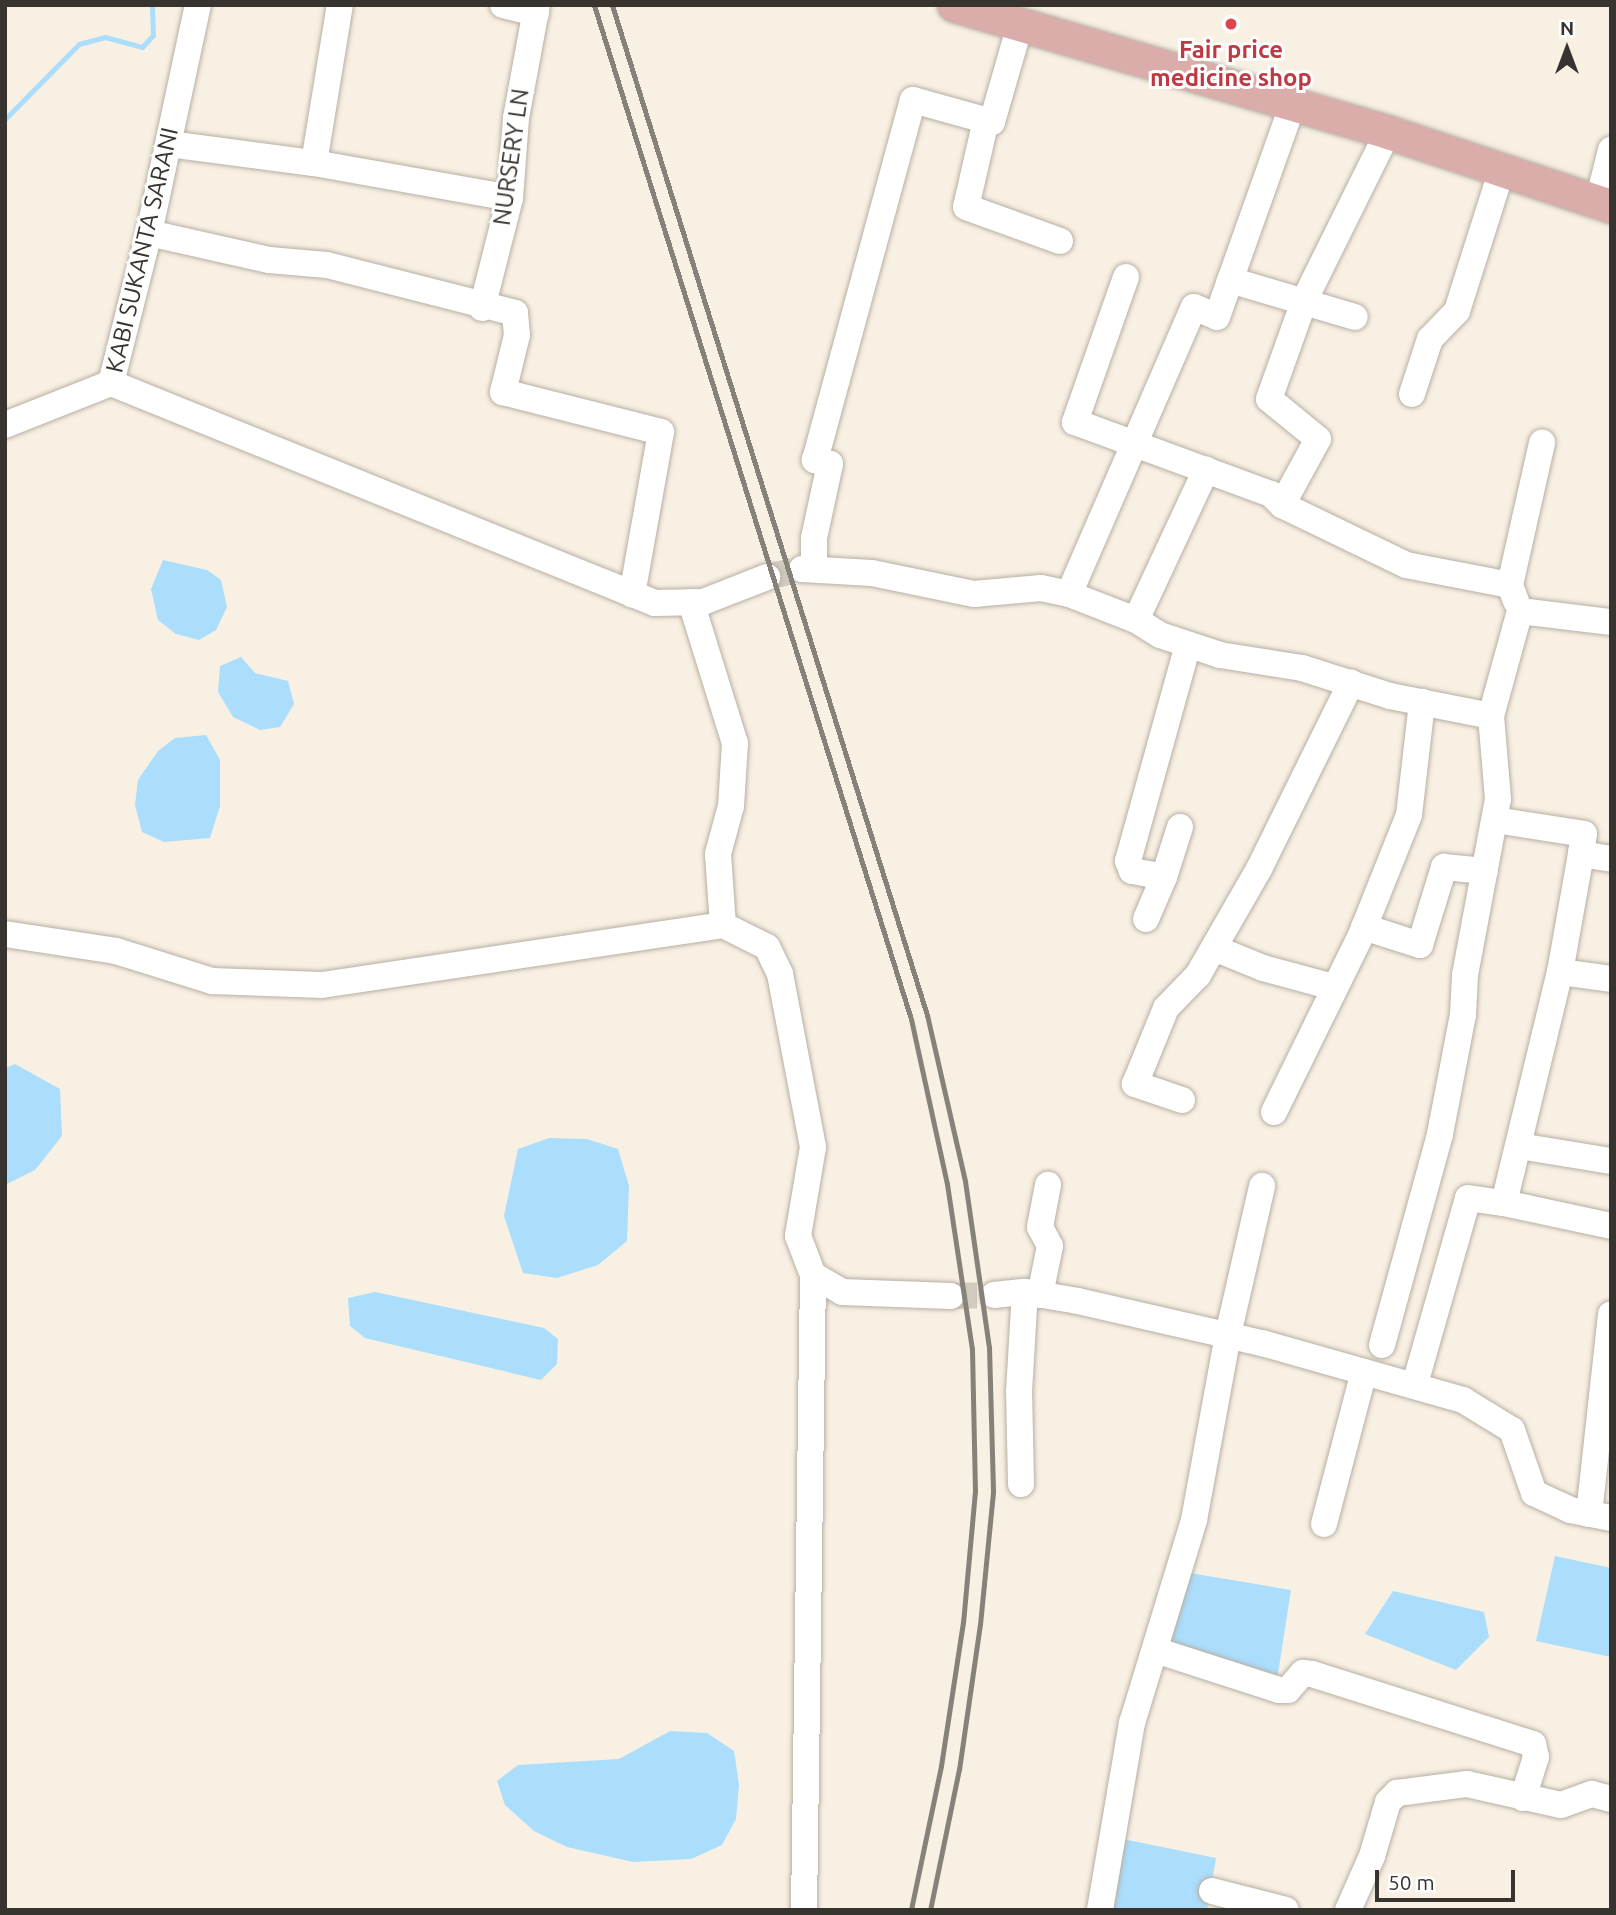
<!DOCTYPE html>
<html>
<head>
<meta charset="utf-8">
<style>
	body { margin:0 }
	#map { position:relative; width:1616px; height:1915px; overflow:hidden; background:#f8f0e3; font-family:Ubuntu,sans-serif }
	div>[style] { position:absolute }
	.water>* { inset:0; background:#abddfc }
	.stream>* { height:5px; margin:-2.5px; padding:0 2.5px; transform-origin:2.5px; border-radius:2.5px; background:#abddfc }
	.minor-tunnel>* { height:26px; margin-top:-13px; transform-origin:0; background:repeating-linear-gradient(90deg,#d1cabf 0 26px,transparent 0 39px) }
	.roads { filter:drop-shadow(0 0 2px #b7afa3) drop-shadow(0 0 2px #b7afa3) }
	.minor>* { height:26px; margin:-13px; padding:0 13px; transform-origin:13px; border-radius:13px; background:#fff }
	.major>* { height:33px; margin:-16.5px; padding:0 16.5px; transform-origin:16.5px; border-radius:16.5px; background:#daacaa }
	.rail>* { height:5px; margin:-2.5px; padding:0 2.5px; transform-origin:2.5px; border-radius:2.5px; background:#878279 }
	.dots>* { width:19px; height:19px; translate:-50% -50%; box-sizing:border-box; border:4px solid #fefefe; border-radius:50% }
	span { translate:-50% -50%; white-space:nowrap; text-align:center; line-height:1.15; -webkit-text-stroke:6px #fefefe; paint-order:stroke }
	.health-label { font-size:24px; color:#be3a42; font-weight:700 }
	.street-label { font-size:24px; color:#37342f }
	.frame { position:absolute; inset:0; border:7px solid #37342f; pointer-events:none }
	.north { position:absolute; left:1532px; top:14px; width:70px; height:70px; -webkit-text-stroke:5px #fefefe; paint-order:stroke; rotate:0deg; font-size:19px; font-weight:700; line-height:28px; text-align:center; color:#37342f }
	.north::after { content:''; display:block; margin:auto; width:24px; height:32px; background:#37342f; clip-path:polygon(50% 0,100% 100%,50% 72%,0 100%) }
	.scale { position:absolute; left:1375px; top:1870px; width:140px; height:32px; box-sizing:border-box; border:4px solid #37342f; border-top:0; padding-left:9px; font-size:21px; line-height:24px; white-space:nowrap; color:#37342f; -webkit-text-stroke:5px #fefefe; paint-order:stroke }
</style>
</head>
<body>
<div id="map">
	<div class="water">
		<div style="clip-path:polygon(163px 560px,207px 570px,221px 580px,227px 607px,216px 630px,199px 640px,176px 634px,158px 620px,151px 589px)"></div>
		<div style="clip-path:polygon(241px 657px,255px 673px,288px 681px,294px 704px,280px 727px,260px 730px,233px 717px,218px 692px,220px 666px)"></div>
		<div style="clip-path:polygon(206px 735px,220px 760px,220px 806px,210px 838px,164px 842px,142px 832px,135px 805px,138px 780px,158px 751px,175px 738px)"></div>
		<div style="clip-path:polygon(15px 1064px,60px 1089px,62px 1136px,35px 1170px,5px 1185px,5px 1068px)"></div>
		<div style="clip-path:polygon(549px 1138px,587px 1139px,618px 1149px,629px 1186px,627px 1241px,598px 1265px,557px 1278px,523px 1273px,504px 1216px,518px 1149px)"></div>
		<div style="clip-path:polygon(375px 1292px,544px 1328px,558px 1339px,557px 1364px,541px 1380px,365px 1338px,350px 1326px,348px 1298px)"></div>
		<div style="clip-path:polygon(1555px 1556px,1611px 1568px,1611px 1657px,1536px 1641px)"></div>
		<div style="clip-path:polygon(1184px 1572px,1291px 1590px,1277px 1680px,1169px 1647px)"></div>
		<div style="clip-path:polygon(1393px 1591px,1484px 1612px,1489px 1637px,1456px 1670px,1365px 1634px)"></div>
		<div style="clip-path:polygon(670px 1731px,707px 1733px,734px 1751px,739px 1785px,736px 1819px,722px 1845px,691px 1859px,633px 1862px,567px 1847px,534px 1831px,505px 1805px,497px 1781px,518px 1765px,619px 1759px)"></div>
		<div style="clip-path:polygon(1108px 1836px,1216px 1858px,1207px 1910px,1099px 1910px)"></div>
	</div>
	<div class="stream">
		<div style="left:5px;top:119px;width:105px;rotate:-45.4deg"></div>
		<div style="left:79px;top:44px;width:27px;rotate:-15deg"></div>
		<div style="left:105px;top:37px;width:38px;rotate:15deg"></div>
		<div style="left:142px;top:47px;width:16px;rotate:-47deg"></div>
		<div style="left:153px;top:35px;width:30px;rotate:-92deg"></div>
	</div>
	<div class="minor-tunnel">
		<div style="left:767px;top:577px;width:36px;rotate:-13deg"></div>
		<div style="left:951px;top:1296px;width:43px;rotate:-1.3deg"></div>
	</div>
	<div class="roads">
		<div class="minor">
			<div style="left:503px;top:5px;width:34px;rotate:14deg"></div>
			<div style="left:986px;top:120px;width:89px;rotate:102.9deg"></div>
			<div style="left:966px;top:207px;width:100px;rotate:19.9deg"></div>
			<div style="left:169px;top:144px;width:146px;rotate:7.5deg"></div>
			<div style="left:314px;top:163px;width:199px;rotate:10.1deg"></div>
			<div style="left:314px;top:163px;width:160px;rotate:-80.7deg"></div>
			<div style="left:1598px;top:202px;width:54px;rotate:-76deg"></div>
			<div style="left:149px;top:233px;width:123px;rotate:12.7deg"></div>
			<div style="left:269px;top:260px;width:58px;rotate:4.9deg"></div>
			<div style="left:327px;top:265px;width:194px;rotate:14.3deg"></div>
			<div style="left:515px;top:313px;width:22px;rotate:85deg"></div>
			<div style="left:517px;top:335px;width:59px;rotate:103.8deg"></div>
			<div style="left:503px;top:392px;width:163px;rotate:14.2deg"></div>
			<div style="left:661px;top:432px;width:165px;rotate:100.1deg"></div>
			<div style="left:1126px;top:277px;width:154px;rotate:109.4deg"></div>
			<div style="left:1075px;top:422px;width:209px;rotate:20.2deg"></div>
			<div style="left:1271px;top:494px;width:16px;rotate:45deg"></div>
			<div style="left:1282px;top:505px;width:138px;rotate:25.8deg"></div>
			<div style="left:1406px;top:565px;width:106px;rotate:10.9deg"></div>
			<div style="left:1230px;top:280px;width:130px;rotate:16.5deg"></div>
			<div style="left:482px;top:308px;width:114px;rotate:-75.7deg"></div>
			<div style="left:510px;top:198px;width:80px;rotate:-85.7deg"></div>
			<div style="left:516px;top:118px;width:115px;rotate:-79.5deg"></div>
			<div style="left:111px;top:383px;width:587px;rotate:22.02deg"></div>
			<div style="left:655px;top:603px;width:48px;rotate:-1.2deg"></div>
			<div style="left:703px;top:602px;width:69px;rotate:-21.3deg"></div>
			<div style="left:1412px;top:394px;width:58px;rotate:-71.9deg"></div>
			<div style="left:1430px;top:339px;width:39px;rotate:-46deg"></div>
			<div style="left:1457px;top:311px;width:149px;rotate:-72.4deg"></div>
			<div style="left:5px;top:425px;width:114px;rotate:-21.6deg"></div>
			<div style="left:111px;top:383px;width:155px;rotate:-75.8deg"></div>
			<div style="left:149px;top:233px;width:233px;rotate:-77.9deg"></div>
			<div style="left:1282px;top:505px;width:75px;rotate:-61.4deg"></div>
			<div style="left:1318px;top:439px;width:63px;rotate:-140.8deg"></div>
			<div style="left:1269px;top:399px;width:104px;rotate:-70.3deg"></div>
			<div style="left:1304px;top:301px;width:189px;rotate:-63.6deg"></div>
			<div style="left:814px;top:566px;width:28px;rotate:-90deg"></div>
			<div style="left:814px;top:538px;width:76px;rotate:-77.8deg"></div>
			<div style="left:830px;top:464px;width:16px;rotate:-165deg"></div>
			<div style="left:815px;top:460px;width:373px;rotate:-74.8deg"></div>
			<div style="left:913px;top:100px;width:82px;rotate:15.6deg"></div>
			<div style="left:992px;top:122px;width:101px;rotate:-73.9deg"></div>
			<div style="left:802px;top:569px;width:70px;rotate:3.3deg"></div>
			<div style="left:872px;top:573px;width:104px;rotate:11.6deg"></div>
			<div style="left:974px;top:594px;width:67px;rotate:-5.1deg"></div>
			<div style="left:1041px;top:588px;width:29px;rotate:12deg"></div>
			<div style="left:1069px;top:594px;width:72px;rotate:21.2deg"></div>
			<div style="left:1136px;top:620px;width:28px;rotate:32deg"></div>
			<div style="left:1160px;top:635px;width:63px;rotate:18.4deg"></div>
			<div style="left:1220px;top:655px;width:83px;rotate:9deg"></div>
			<div style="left:1302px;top:668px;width:92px;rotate:17.7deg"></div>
			<div style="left:1390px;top:696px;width:103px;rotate:11.2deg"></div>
			<div style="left:1491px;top:716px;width:109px;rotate:-74.6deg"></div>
			<div style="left:1520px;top:611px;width:92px;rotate:6.9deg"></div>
			<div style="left:1069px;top:594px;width:313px;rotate:-66.5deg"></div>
			<div style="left:1194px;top:307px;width:25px;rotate:23deg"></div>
			<div style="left:1217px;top:317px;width:226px;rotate:-70.4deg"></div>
			<div style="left:1516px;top:601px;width:17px;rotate:-111deg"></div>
			<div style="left:1510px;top:585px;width:146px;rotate:-77.3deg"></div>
			<div style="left:691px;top:602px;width:148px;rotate:72.7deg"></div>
			<div style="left:735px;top:743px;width:63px;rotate:93.6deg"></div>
			<div style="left:731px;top:806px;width:50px;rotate:105.2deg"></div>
			<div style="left:718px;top:854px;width:71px;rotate:86deg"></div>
			<div style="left:723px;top:925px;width:49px;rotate:26.6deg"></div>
			<div style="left:767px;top:947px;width:30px;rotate:64deg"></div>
			<div style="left:780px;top:974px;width:176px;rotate:79.2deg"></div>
			<div style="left:813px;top:1147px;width:90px;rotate:99.6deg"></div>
			<div style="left:798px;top:1236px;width:42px;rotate:69deg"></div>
			<div style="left:813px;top:1275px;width:635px;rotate:90.81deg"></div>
			<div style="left:1136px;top:620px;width:166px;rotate:-65deg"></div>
			<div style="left:1495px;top:820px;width:90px;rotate:8.9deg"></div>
			<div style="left:1584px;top:834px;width:20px;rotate:99deg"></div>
			<div style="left:1180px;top:827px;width:52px;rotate:107.7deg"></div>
			<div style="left:1164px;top:877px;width:33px;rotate:-169deg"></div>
			<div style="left:1132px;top:871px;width:11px;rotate:-112deg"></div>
			<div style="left:1128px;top:861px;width:224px;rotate:-74.5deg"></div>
			<div style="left:1146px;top:919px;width:46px;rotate:-66.8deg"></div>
			<div style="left:1364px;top:927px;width:59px;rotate:17.8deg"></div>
			<div style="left:1420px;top:945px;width:82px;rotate:-72.9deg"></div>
			<div style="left:1444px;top:867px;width:41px;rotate:5.6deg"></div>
			<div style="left:5px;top:934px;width:112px;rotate:8.7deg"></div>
			<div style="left:116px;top:951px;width:101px;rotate:17.4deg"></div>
			<div style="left:212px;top:981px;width:110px;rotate:2.1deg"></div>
			<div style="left:322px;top:985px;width:405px;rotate:-8.5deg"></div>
			<div style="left:1214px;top:948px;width:53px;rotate:22.2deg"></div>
			<div style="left:1263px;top:968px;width:73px;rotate:15.2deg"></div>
			<div style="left:1560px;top:972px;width:51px;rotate:7.8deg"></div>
			<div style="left:1182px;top:1100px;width:50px;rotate:-161.2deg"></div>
			<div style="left:1135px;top:1084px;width:82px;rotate:-67.8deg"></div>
			<div style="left:1166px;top:1008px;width:46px;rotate:-45.9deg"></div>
			<div style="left:1198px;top:975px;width:122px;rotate:-60.1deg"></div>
			<div style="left:1259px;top:869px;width:208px;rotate:-63.7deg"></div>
			<div style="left:1274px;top:1112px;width:197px;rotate:-63.8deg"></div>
			<div style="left:1361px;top:935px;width:129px;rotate:-68.2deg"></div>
			<div style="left:1409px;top:815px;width:114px;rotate:-83.4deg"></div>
			<div style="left:1519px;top:1146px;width:93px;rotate:9.3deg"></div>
			<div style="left:1504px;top:1203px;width:109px;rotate:12.1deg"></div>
			<div style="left:813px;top:1275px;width:34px;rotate:30deg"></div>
			<div style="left:842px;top:1292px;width:109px;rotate:2.1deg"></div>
			<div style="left:994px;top:1295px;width:31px;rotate:-6deg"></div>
			<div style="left:1025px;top:1292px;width:54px;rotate:9.6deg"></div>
			<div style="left:1078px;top:1301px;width:189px;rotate:12.9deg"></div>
			<div style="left:1262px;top:1343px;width:209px;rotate:15.8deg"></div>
			<div style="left:1463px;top:1400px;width:57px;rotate:31.5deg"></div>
			<div style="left:1512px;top:1430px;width:67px;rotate:70.8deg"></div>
			<div style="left:1534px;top:1493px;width:40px;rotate:25deg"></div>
			<div style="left:1570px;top:1510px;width:42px;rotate:11deg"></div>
			<div style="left:1040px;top:1295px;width:50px;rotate:-78.5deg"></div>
			<div style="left:1050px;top:1246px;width:21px;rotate:-118deg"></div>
			<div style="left:1040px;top:1227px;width:43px;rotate:-79.2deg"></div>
			<div style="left:1382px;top:1345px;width:219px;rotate:-74.6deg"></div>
			<div style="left:1440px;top:1134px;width:121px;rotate:-79.1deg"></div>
			<div style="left:1463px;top:1015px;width:40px;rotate:-87.1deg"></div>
			<div style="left:1465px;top:975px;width:179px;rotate:-79.4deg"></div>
			<div style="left:1498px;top:799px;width:83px;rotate:-94.8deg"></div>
			<div style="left:1415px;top:1384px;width:193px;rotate:-74.1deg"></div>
			<div style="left:1468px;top:1198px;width:36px;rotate:8deg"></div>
			<div style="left:1504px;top:1203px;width:238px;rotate:-76.4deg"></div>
			<div style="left:1560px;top:972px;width:120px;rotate:-79.9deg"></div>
			<div style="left:1581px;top:854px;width:30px;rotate:9deg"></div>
			<div style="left:1021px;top:1484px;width:92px;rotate:-91.2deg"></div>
			<div style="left:1019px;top:1392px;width:100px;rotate:-86.6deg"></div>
			<div style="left:1589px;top:1514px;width:201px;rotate:-83.7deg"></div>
			<div style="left:1324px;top:1524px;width:157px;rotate:-75.3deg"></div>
			<div style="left:1155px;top:1650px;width:130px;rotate:17.9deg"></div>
			<div style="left:1279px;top:1690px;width:9px"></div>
			<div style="left:1288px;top:1690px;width:23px;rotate:-49deg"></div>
			<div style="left:1303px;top:1673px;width:9px;rotate:6deg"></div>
			<div style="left:1312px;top:1674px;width:232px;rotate:17.6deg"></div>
			<div style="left:1533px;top:1744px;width:13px;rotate:77deg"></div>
			<div style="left:1536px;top:1757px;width:43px;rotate:107.6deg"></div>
			<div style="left:1212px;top:1891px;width:76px;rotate:14.4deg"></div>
			<div style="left:1100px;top:1910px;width:190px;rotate:-80.3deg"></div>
			<div style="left:1132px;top:1723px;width:212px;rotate:-73deg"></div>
			<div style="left:1194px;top:1520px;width:188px;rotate:-79.6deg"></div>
			<div style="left:1228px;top:1335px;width:153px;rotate:-77.1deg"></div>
			<div style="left:1348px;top:1910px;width:59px;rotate:-66deg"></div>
			<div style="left:1372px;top:1856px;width:56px;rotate:-73.5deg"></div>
			<div style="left:1388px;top:1802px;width:13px;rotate:-45deg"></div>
			<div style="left:1397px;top:1793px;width:71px;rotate:-7.3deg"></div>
			<div style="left:1467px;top:1784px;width:96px;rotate:12.6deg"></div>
			<div style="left:1561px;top:1805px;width:33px;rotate:-20deg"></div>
			<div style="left:1592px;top:1794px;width:20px;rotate:15deg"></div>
		</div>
		<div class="major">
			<div style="left:954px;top:5px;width:452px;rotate:16.3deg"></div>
			<div style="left:1388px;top:132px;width:235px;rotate:18.4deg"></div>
		</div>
	</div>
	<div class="rail">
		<div style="left:594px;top:5px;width:1062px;rotate:72.64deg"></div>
		<div style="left:911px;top:1019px;width:169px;rotate:77.7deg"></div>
		<div style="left:947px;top:1184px;width:167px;rotate:81.4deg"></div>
		<div style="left:972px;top:1349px;width:142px;rotate:88.8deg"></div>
		<div style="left:975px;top:1491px;width:132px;rotate:95.2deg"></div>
		<div style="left:963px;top:1622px;width:146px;rotate:98.7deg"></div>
		<div style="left:941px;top:1766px;width:147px;rotate:101.8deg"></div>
		<div style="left:612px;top:5px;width:1058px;rotate:72.68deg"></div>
		<div style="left:927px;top:1015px;width:170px;rotate:77.1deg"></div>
		<div style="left:965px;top:1181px;width:168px;rotate:81.8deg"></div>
		<div style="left:989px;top:1347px;width:145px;rotate:88.4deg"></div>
		<div style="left:993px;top:1492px;width:133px;rotate:95.6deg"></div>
		<div style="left:980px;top:1624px;width:147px;rotate:98.2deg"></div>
		<div style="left:959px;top:1769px;width:144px;rotate:101.6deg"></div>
	</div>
	<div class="dots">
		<div style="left:1231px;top:24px;background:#e0444e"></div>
	</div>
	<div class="health-label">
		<span style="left:1231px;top:64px">Fair price<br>medicine shop</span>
	</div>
	<div class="street-label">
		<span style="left:511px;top:157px;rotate:-82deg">NURSERY LN</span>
		<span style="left:142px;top:250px;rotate:-77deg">KABI SUKANTA SARANI</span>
	</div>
	<div class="frame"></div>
	<div class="north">N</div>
	<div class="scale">50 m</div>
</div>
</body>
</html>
